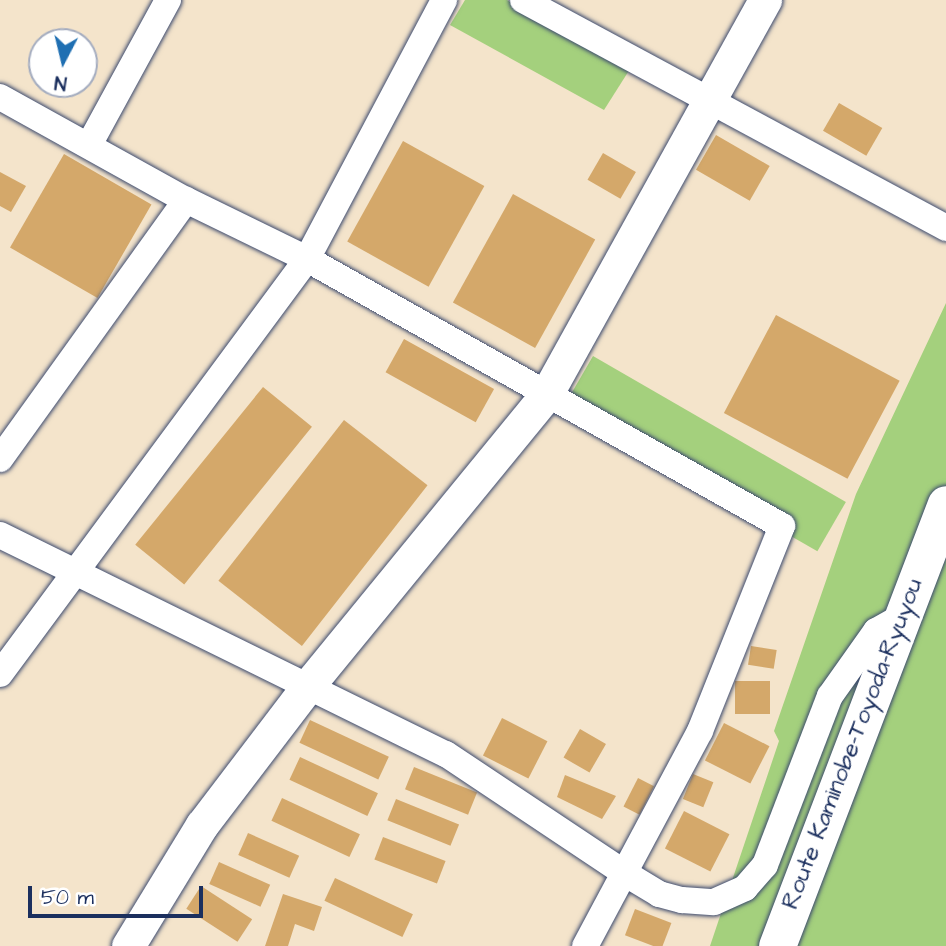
<!DOCTYPE html>
<html>
<head>
<meta charset="utf-8">
<style>
	body { margin:0 }
	#map { position:relative; width:946px; height:946px; overflow:hidden; background:#f4e4cb; font-family:"Architects Daughter",sans-serif }
	div>[style] { position:absolute }
	.green>* { inset:0; background:#a4d07d; transform-origin:0 0 }
	.building>* { inset:0; background:#d4a86a; transform-origin:0 0 }
	.roads { filter:drop-shadow(0 0 2px #3c4a6e) drop-shadow(0 0 2px #3c4a6e) }
	.minor>* { height:26px; margin:-13px; padding:0 13px; transform-origin:13px; border-radius:13px; background:#fff }
	.tertiary>* { height:33px; margin:-16.5px; padding:0 16.5px; transform-origin:16.5px; border-radius:16.5px; background:#fff }
	.secondary>* { height:37px; margin:-18.5px; padding:0 18.5px; transform-origin:18.5px; border-radius:18.5px; background:#fff }
	span { translate:-50% -50%; white-space:nowrap; text-align:center; line-height:1.15; -webkit-text-stroke:5px #fff; paint-order:stroke }
	.street-label { font-size:24px; color:#1b2f5e }
	.north { position:absolute; left:28px; top:28px; width:70px; height:70px; box-sizing:border-box; background:#fff; border:2px solid #a4acbf; border-radius:50%; rotate:187deg; font-size:19px; font-weight:700; line-height:28px; text-align:center; color:#1b2f5e }
	.north::after { content:''; display:block; margin:auto; width:24px; height:32px; background:#1f6fb2; clip-path:polygon(50% 0,100% 100%,50% 72%,0 100%) }
	.scale { position:absolute; left:28px; top:886px; width:175px; height:32px; box-sizing:border-box; border:4px solid #1b2f5e; border-top:0; padding-left:9px; font-size:21px; line-height:24px; white-space:nowrap; color:#1b2f5e; -webkit-text-stroke:5px #fff; paint-order:stroke }
</style>
</head>
<body>
<div id="map">
	<div class="green">
		<div style="clip-path:polygon(465px 0,507px 0,630px 69px,604px 110px,450px 25px)"></div>
		<div style="clip-path:polygon(946px 303px,946px 946px,710px 946px,779px 741px,774px 731px,856px 494px)"></div>
		<div style="left:593px;top:356px;width:292px;height:57px;rotate:30deg"></div>
	</div>
	<div class="building">
		<div style="left:839px;top:103px;width:50px;height:32px;rotate:30deg"></div>
		<div style="left:716px;top:135px;width:62px;height:40px;rotate:30deg"></div>
		<div style="left:403px;top:141px;width:93px;height:115px;rotate:29deg"></div>
		<div style="left:603px;top:153px;width:38px;height:31px;rotate:30deg"></div>
		<div style="left:64px;top:154px;width:101px;height:108px;rotate:30deg"></div>
		<div style="clip-path:polygon(0 172px,26px 186px,11px 212px,0 206px)"></div>
		<div style="left:513px;top:194px;width:94px;height:124px;rotate:29deg"></div>
		<div style="left:776px;top:315px;width:140px;height:111px;rotate:28deg"></div>
		<div style="left:404px;top:339px;width:103px;height:38px;rotate:29deg"></div>
		<div style="left:263px;top:387px;width:63px;height:203px;rotate:39deg"></div>
		<div style="left:344px;top:420px;width:106px;height:204px;rotate:38deg"></div>
		<div style="left:751px;top:646px;width:26px;height:19px;rotate:9deg"></div>
		<div style="left:735px;top:681px;width:35px;height:33px"></div>
		<div style="left:502px;top:718px;width:51px;height:42px;rotate:27deg"></div>
		<div style="left:310px;top:720px;width:87px;height:25px;rotate:25deg"></div>
		<div style="left:724px;top:723px;width:51px;height:42px;rotate:27deg"></div>
		<div style="left:580px;top:729px;width:30px;height:33px;rotate:30deg"></div>
		<div style="left:300px;top:757px;width:86px;height:25px;rotate:25deg"></div>
		<div style="left:414px;top:767px;width:68px;height:24px;rotate:22deg"></div>
		<div style="left:693px;top:774px;width:22px;height:27px;rotate:22deg"></div>
		<div style="clip-path:polygon(565px 775px,616px 796px,602px 819px,557px 797px)"></div>
		<div style="left:638px;top:778px;width:18px;height:32px;rotate:27deg"></div>
		<div style="left:282px;top:798px;width:86px;height:25px;rotate:25deg"></div>
		<div style="left:396px;top:799px;width:68px;height:23px;rotate:22deg"></div>
		<div style="left:684px;top:811px;width:51px;height:42px;rotate:27deg"></div>
		<div style="left:248px;top:833px;width:56px;height:24px;rotate:24deg"></div>
		<div style="left:383px;top:837px;width:67px;height:24px;rotate:21deg"></div>
		<div style="left:219px;top:862px;width:56px;height:24px;rotate:24deg"></div>
		<div style="left:335px;top:878px;width:86px;height:25px;rotate:25deg"></div>
		<div style="left:201px;top:886px;width:61px;height:27px;rotate:33deg"></div>
		<div style="clip-path:polygon(283px 894px,322px 907px,314px 931px,295px 924px,288px 946px,265px 946px)"></div>
		<div style="left:635px;top:909px;width:39px;height:28px;rotate:21deg"></div>
	</div>
	<div class="roads">
		<div class="minor">
			<div style="left:523px;top:0;width:481px;rotate:28.3deg"></div>
			<div style="left:0;top:97px;width:213px;rotate:29deg"></div>
			<div style="left:186px;top:200px;width:135px;rotate:26deg"></div>
			<div style="left:307px;top:259px;width:545px;rotate:29.34deg"></div>
			<div style="left:782px;top:526px;width:221px;rotate:111.8deg"></div>
			<div style="left:700px;top:731px;width:244px;rotate:118.1deg"></div>
			<div style="left:89px;top:145px;width:165px;rotate:-61.4deg"></div>
			<div style="left:0;top:459px;width:319px;rotate:-54.3deg"></div>
			<div style="left:0;top:535px;width:497px;rotate:26.2deg"></div>
			<div style="left:446px;top:754px;width:216px;rotate:33.7deg"></div>
			<div style="left:626px;top:874px;width:39px;rotate:31deg"></div>
			<div style="left:659px;top:894px;width:24px;rotate:15deg"></div>
			<div style="left:682px;top:900px;width:32px;rotate:4deg"></div>
			<div style="left:714px;top:902px;width:34px;rotate:-24deg"></div>
			<div style="left:745px;top:888px;width:30px;rotate:-49deg"></div>
			<div style="left:765px;top:865px;width:181px;rotate:-69deg"></div>
			<div style="left:830px;top:696px;width:80px;rotate:-54.7deg"></div>
			<div style="left:876px;top:631px;width:29px;rotate:-29deg"></div>
			<div style="left:0;top:674px;width:516px;rotate:-53.51deg"></div>
			<div style="left:307px;top:259px;width:293px;rotate:-62.1deg"></div>
		</div>
		<div class="tertiary">
			<div style="left:128px;top:946px;width:142px;rotate:-58.6deg"></div>
			<div style="left:202px;top:825px;width:173px;rotate:-52.7deg"></div>
			<div style="left:307px;top:687px;width:377px;rotate:-50.7deg"></div>
			<div style="left:546px;top:395px;width:452px;rotate:-61deg"></div>
		</div>
		<div class="secondary">
			<div style="left:777px;top:946px;width:473px;rotate:-69.1deg"></div>
		</div>
	</div>
	<div class="street-label">
		<span style="left:853px;top:744px;rotate:-69deg">Route Kaminobe-Toyoda-Ryuyou</span>
	</div>
	<div class="north">N</div>
	<div class="scale">50 m</div>
</div>
</body>
</html>
